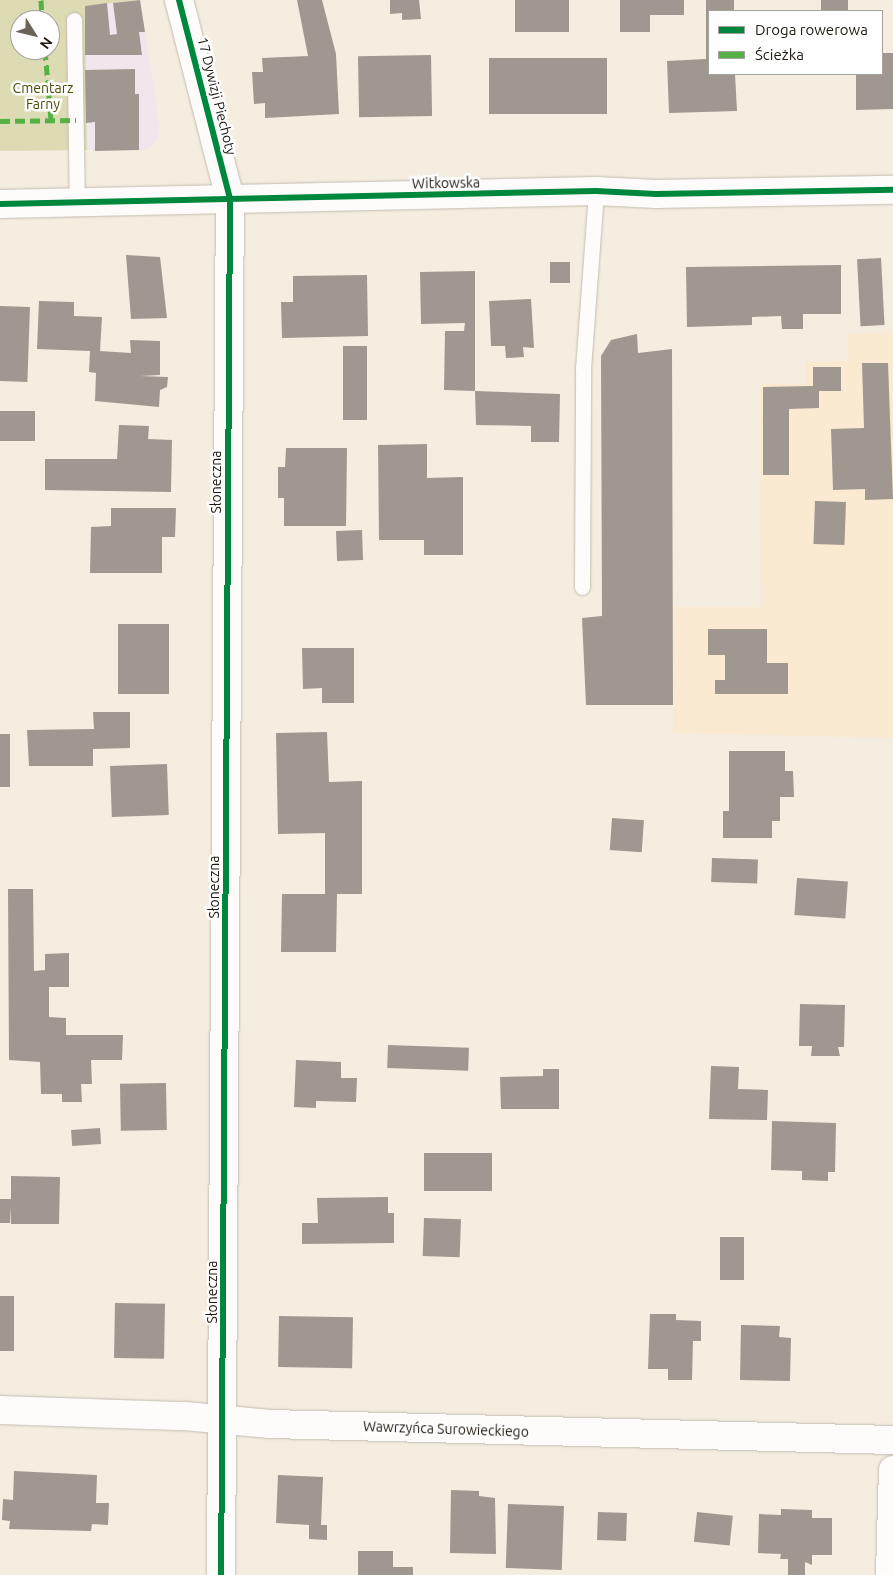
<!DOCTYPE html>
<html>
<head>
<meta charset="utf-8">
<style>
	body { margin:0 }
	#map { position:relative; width:893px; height:1575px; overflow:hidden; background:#f5ede0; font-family:Ubuntu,sans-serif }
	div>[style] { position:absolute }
	.commercial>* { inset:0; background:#f1e6ec }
	.built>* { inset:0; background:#f9ead1 }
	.green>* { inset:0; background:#dddbb3 }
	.building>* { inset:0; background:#a09791; transform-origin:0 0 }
	.roads { filter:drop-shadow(0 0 1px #c2bcb1) drop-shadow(0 0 1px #c2bcb1) }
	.lane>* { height:15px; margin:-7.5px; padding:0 7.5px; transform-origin:7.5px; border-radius:7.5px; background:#fefcfa }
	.street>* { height:28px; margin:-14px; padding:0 14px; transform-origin:14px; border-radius:14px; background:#fefcfa }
	.secondary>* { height:28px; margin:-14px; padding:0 14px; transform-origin:14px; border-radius:14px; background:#fefcfa }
	.quiet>* { height:5px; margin-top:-2.5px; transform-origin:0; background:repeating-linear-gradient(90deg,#55b144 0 10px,transparent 0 15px) }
	.cycleway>* { height:6px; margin:-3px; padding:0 3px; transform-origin:3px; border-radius:3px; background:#00873e }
	span { translate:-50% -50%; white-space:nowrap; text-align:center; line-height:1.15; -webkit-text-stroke:5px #fefefe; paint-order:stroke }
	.park-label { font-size:14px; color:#4b4c05 }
	.street-label { font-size:14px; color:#1f190f }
	.legend { position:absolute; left:708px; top:10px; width:175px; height:65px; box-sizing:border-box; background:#fefefe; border:1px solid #a5a29e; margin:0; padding:6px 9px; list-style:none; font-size:15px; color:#1f190f }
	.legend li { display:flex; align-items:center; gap:10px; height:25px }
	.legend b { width:25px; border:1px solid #a5a29e }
	.north { position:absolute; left:10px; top:10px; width:50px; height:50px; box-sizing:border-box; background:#fefefe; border:1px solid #a5a29e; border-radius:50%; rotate:126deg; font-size:14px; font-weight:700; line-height:20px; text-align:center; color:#1f190f }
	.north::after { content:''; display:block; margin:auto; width:18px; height:22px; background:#6a6358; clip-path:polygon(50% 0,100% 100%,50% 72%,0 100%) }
</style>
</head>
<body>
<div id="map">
	<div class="commercial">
		<div style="clip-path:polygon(140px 0,160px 128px,158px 137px,153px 145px,145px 150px,87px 150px,85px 6px)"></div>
	</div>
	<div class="built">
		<div style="clip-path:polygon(893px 332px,893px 738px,673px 733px,673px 607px,761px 607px,760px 384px,806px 384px,806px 362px,849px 361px,847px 334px)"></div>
	</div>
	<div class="green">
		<div style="clip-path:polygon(evenodd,0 0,138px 0,85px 6px,87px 150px,0 151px,0 0,20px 20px,50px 20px,50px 50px,20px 50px,20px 20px)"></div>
	</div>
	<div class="building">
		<div style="clip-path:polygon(140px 0,145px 32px,139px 32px,142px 55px,85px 55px,85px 6px,107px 3px,110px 35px,117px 34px,113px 3px)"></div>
		<div style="clip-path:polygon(297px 0,322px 0,336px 54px,339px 114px,265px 118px,265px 103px,254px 104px,252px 72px,263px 72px,262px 58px,308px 56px)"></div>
		<div style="clip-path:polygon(390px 0,419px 0,421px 19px,402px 20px,402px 13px,390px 14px)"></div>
		<div style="left:515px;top:0;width:54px;height:32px"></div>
		<div style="clip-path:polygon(620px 0,684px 0,684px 15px,650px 15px,650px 32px,620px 32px)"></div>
		<div style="clip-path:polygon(706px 0,734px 0,734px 11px,709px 11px,709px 74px,735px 74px,737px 111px,669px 113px,667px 61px,706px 59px)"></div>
		<div style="left:821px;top:0;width:27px;height:11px"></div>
		<div style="clip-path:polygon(882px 53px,893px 53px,893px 109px,856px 110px,856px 74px,882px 74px)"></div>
		<div style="left:431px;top:55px;width:61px;height:73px;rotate:89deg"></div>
		<div style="left:489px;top:58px;width:118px;height:56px"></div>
		<div style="clip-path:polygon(135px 69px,135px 94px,139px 94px,139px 150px,95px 151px,95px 122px,86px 123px,85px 70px)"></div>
		<div style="clip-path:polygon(126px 255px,160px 257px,167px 318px,131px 319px)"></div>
		<div style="left:881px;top:258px;width:67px;height:24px;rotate:87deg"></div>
		<div style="left:550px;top:262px;width:20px;height:21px"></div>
		<div style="clip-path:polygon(841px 265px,841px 314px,803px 314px,803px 329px,782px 329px,781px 316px,752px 317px,752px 325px,687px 327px,686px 267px)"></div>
		<div style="clip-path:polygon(475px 271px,475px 391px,560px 394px,559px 442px,531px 442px,531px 426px,476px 425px,475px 391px,444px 390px,445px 331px,464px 331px,465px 323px,421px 324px,420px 272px)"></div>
		<div style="clip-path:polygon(367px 275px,368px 336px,282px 338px,281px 302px,293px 302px,293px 276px)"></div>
		<div style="clip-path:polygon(531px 299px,534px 348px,523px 347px,524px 357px,506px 358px,505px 346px,491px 346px,489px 301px)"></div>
		<div style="clip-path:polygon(39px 301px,74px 302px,74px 316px,102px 317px,100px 351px,131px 353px,130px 340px,160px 341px,160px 375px,140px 376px,168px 377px,167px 387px,160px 390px,159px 407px,95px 401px,96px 373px,89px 372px,90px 351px,37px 349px)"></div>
		<div style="left:0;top:306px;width:30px;height:75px;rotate:2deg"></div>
		<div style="clip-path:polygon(637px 334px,638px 353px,672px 349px,673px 705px,586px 705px,582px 618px,602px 616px,601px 356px,611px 340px)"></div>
		<div style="left:343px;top:346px;width:24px;height:74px"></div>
		<div style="clip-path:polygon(862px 363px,888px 363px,893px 499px,865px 500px,865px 489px,833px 490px,831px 429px,864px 428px)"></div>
		<div style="clip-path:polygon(813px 367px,841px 367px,841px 391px,819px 391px,819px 408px,789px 409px,789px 475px,763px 475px,763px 387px,813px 386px)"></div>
		<div style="left:0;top:411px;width:35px;height:30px"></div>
		<div style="clip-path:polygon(119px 425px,149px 426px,148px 439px,172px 440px,171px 492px,45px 490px,45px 459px,117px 459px)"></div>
		<div style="clip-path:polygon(427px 444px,427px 478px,463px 477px,463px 555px,424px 555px,424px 540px,379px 540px,378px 445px)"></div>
		<div style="clip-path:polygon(286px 448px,347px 448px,346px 526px,284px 526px,284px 498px,278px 498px,278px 467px,285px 467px)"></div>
		<div style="left:815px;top:501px;width:31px;height:43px;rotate:2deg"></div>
		<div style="clip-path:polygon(111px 508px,176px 508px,175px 537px,162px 537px,162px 573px,90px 573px,91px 527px,111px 526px)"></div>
		<div style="left:362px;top:530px;width:30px;height:26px;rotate:88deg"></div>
		<div style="left:118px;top:624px;width:51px;height:70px"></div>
		<div style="clip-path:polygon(708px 629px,767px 629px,767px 663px,788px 663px,788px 694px,715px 694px,715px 680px,725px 680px,725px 655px,708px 655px)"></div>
		<div style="clip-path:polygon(302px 648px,354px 648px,354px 703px,322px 703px,322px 688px,303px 689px)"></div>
		<div style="clip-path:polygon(93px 712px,130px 712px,130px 748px,93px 749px,93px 766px,29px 766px,27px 730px,94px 729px)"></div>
		<div style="clip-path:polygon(327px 732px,329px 782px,362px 781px,362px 894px,337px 894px,336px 952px,281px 952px,282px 894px,325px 894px,325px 833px,278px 834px,276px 733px)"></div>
		<div style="left:0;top:734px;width:10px;height:53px"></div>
		<div style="clip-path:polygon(729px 751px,785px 751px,785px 771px,793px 771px,794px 797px,780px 797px,780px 821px,772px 821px,772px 838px,723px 838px,723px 811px,729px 811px)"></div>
		<div style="left:167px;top:764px;width:51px;height:57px;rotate:88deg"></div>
		<div style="left:612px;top:818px;width:32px;height:32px;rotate:4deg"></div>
		<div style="left:712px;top:858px;width:46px;height:24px;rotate:2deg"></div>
		<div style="left:797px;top:878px;width:51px;height:37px;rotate:4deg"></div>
		<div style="clip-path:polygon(8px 889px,33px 889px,34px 971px,45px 970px,45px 954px,69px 953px,69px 987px,49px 987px,49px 1017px,66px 1018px,66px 1035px,123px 1035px,122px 1060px,91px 1060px,92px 1084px,81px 1084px,82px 1102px,62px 1102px,62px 1094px,41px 1094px,40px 1062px,9px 1060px)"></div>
		<div style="clip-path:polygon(800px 1004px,845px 1005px,844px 1047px,838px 1047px,840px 1056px,811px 1056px,812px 1046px,799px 1046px)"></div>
		<div style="left:388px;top:1045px;width:81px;height:23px;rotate:2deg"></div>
		<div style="clip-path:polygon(296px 1060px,341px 1062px,341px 1078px,357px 1078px,356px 1102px,316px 1101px,316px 1108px,294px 1107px)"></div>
		<div style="clip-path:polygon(711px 1066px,739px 1067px,738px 1089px,768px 1090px,767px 1120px,709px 1119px)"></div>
		<div style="clip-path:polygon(543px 1069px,559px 1069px,559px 1109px,501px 1109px,500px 1077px,543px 1076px)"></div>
		<div style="left:166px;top:1083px;width:47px;height:46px;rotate:89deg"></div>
		<div style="clip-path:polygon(772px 1121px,836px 1123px,835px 1172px,828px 1172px,828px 1181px,802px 1180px,802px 1171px,771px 1170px)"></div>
		<div style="left:100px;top:1128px;width:16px;height:29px;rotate:86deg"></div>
		<div style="left:424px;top:1153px;width:68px;height:38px"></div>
		<div style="clip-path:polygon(11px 1176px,60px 1177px,59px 1224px,11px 1224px,11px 1206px,10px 1223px,0 1223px,0 1199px,11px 1199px)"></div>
		<div style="clip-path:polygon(388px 1197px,388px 1213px,394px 1213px,394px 1243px,302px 1244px,302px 1223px,318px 1223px,317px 1198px)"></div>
		<div style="left:424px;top:1218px;width:37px;height:38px;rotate:2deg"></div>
		<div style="left:720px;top:1237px;width:24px;height:43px"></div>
		<div style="left:0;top:1296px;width:14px;height:55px"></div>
		<div style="left:115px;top:1303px;width:50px;height:55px;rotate:1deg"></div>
		<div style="clip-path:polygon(650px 1314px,676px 1314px,676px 1320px,701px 1321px,701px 1341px,693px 1341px,692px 1380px,668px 1380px,668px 1369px,648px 1369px)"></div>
		<div style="left:279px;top:1316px;width:74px;height:51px;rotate:1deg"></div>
		<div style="clip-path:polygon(741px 1325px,780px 1326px,779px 1337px,791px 1338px,790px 1381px,740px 1380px)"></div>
		<div style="clip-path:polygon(14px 1471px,97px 1475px,96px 1503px,109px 1503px,108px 1525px,92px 1524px,91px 1531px,9px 1529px,10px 1521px,2px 1520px,3px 1499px,13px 1500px)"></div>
		<div style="clip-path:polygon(278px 1475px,323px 1477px,321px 1525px,327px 1525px,327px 1540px,309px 1539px,309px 1525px,276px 1523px)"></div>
		<div style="clip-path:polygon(451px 1490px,479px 1491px,479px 1496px,495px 1498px,496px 1554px,450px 1553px)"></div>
		<div style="left:508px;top:1504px;width:56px;height:64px;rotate:2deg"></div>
		<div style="clip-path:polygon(781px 1509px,812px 1510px,812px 1518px,832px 1518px,832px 1555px,812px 1555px,812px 1565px,805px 1562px,805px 1575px,788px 1575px,788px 1559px,780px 1559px,781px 1554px,758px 1553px,759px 1514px,781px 1515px)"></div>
		<div style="left:598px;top:1512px;width:29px;height:28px;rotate:2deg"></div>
		<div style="left:697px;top:1512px;width:36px;height:30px;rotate:6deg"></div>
		<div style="clip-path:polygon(358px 1551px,393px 1551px,393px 1567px,413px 1567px,413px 1575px,358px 1575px)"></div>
	</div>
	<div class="roads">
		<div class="lane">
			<div style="left:74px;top:20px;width:182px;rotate:89.1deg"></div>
			<div style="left:582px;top:587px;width:218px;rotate:-89.7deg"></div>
			<div style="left:583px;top:369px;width:178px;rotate:-85.8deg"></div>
		</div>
		<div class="street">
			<div style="left:179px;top:0;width:205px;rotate:75.6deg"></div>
			<div style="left:0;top:1410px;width:185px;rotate:1.9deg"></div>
			<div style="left:185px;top:1416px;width:85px;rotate:5.4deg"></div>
			<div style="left:270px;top:1424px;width:623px;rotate:1.47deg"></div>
			<div style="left:890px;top:1575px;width:105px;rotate:-88.4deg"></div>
		</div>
		<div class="secondary">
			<div style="left:0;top:204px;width:596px;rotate:-1.25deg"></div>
			<div style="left:596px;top:191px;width:60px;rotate:2.9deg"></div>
			<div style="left:656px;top:194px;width:237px;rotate:-1deg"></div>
			<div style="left:221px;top:1575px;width:1376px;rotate:-89.63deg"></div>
		</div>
	</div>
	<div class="quiet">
		<div style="left:41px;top:0;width:20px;rotate:87deg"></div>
		<div style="left:45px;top:50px;width:70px;rotate:85.1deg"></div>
		<div style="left:0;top:121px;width:76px;rotate:-0.8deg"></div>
	</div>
	<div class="cycleway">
		<div style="left:179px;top:0;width:205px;rotate:75.6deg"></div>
		<div style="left:230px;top:199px;width:1376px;rotate:90.37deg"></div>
		<div style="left:0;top:204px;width:596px;rotate:-1.25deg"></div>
		<div style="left:596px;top:191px;width:60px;rotate:2.9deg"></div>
		<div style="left:656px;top:194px;width:237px;rotate:-1deg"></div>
	</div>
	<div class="park-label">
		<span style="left:43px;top:96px">Cmentarz<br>Farny</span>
	</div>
	<div class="street-label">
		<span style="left:217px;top:96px;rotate:76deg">17 Dywizji Piechoty</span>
		<span style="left:446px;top:183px;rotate:-1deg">Witkowska</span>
		<span style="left:216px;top:482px;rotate:-90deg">Słoneczna</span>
		<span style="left:214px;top:887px;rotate:-90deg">Słoneczna</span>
		<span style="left:212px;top:1292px;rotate:-90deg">Słoneczna</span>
		<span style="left:446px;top:1429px;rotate:2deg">Wawrzyńca Surowieckiego</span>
	</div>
	<ul class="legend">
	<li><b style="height:6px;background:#00873e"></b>Droga rowerowa</li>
	<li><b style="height:6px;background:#55b144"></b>Ścieżka</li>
	</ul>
	<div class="north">N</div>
</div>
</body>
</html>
